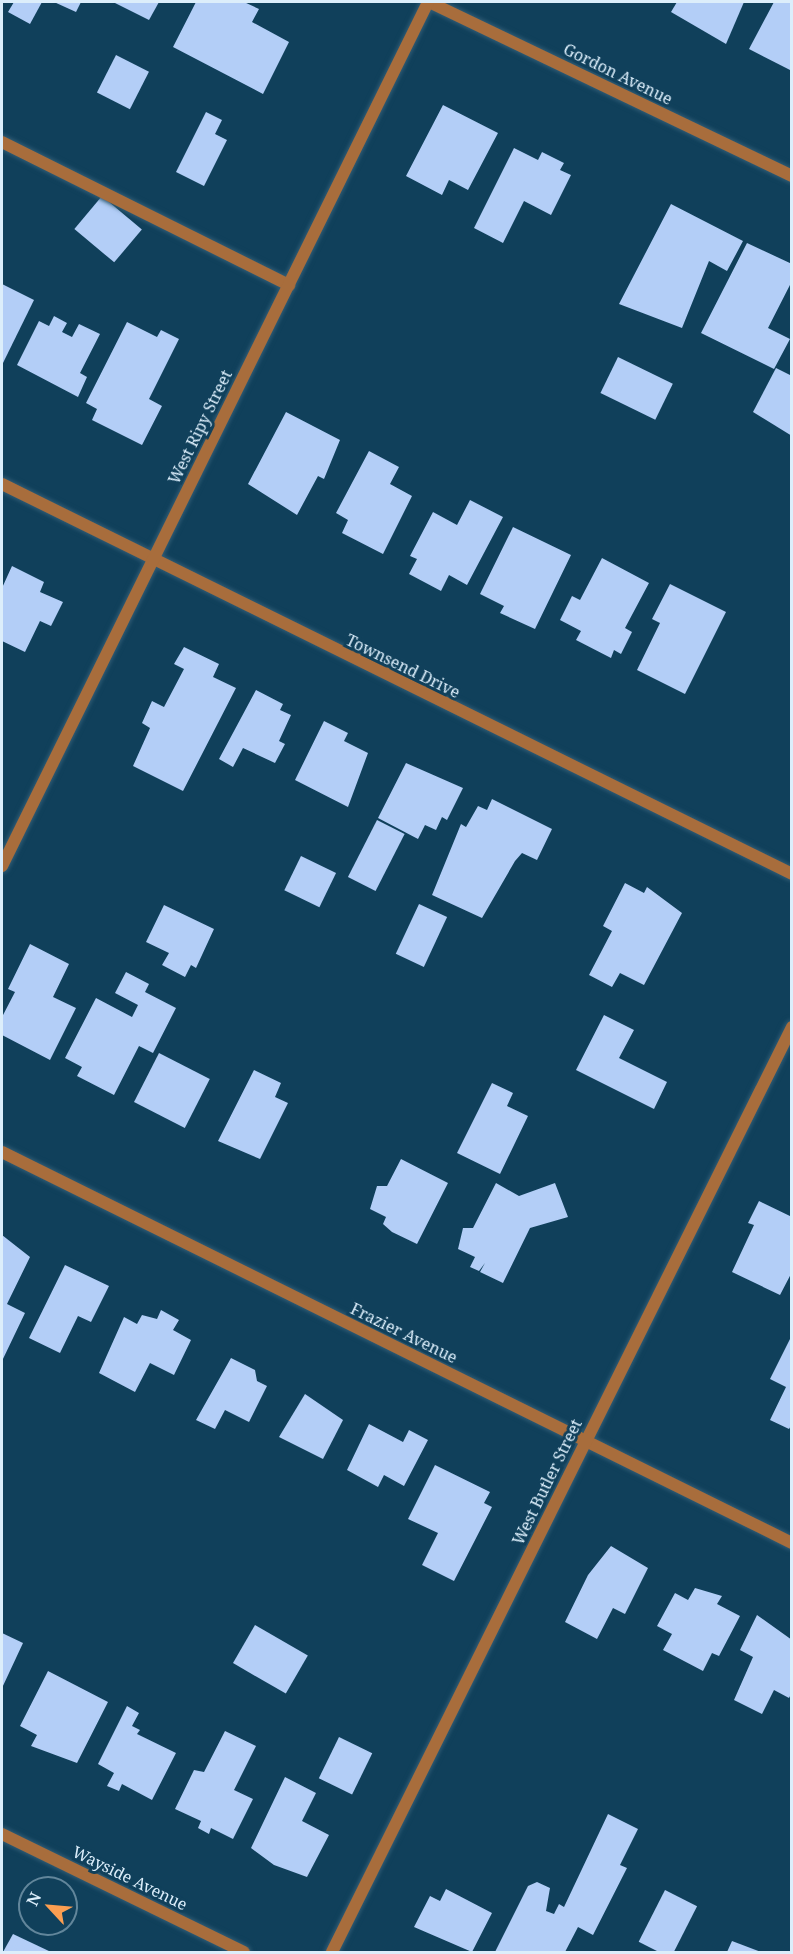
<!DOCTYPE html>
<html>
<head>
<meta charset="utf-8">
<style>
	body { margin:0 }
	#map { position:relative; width:793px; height:1954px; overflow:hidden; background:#10405b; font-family:"Noto Serif",serif }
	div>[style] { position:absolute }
	.building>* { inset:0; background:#b3cef7; transform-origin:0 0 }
	.roads { filter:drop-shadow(0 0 2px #315c75) drop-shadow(0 0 2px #315c75) }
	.service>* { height:12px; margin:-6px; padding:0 6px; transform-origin:6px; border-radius:6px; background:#a86d3c }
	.minor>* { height:12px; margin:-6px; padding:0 6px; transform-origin:6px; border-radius:6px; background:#a86d3c }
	span { translate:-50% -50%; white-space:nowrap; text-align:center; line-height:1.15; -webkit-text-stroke:6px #10405b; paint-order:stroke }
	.street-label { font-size:16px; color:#dceefb }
	.frame { position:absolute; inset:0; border:3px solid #dceefb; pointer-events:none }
	.north { position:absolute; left:18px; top:1876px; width:60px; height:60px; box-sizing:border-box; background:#10405b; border:2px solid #62869b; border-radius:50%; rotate:296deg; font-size:16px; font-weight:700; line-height:24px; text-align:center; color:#dceefb }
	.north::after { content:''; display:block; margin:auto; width:21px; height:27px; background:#fb9e51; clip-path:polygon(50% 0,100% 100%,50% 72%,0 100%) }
</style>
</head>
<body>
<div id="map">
	<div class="building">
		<div style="clip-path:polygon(14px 2px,42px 2px,30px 24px,8px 12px)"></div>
		<div style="clip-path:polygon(54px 2px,81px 2px,76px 12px)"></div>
		<div style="clip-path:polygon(113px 2px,159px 2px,149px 20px)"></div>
		<div style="clip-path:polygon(196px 2px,244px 2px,259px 9px,252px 22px,289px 42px,263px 94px,173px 47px)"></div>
		<div style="clip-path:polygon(677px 2px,744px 2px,726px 44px,671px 12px)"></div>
		<div style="clip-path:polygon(774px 2px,792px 2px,792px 71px,749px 49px)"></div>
		<div style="left:116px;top:55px;width:37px;height:42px;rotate:27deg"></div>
		<div style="clip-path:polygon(443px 105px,498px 133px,468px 190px,449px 180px,442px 195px,406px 176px)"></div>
		<div style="clip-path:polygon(206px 112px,222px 120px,215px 134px,227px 140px,204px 186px,176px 172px)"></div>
		<div style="clip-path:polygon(514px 148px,538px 160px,542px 152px,564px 163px,560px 170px,571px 175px,551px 215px,524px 201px,503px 243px,474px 228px)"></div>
		<div style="left:102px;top:196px;width:52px;height:43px;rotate:40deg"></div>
		<div style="clip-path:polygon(671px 204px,743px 241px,727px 271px,709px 261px,682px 328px,619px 304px)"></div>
		<div style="clip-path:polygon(747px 243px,792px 264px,792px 281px,768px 328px,790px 339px,774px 369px,701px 333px)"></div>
		<div style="clip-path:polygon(2px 284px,34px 300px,2px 365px)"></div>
		<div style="clip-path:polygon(54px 316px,67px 323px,62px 332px,72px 337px,79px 324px,100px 334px,80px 373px,87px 377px,78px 397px,17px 365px,39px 321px,49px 326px)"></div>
		<div style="clip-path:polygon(127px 322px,157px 337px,161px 330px,179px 339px,149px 399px,162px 406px,142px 445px,92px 420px,97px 409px,86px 403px)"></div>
		<div style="left:618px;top:357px;width:61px;height:40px;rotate:26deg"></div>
		<div style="clip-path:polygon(776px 368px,792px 376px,792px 436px,753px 412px)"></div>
		<div style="clip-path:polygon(286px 412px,340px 440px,324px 479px,318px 476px,297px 515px,248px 484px)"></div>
		<div style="clip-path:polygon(369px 451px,399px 467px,390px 484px,412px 496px,383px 554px,342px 533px,348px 520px,336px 513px)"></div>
		<div style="clip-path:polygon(470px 500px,503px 517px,467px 585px,449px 575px,441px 591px,409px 574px,417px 559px,410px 556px,433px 512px,457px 525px)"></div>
		<div style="clip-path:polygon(513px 527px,571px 555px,535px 629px,500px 613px,504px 606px,480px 594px)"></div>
		<div style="clip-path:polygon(602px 558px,649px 583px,625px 628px,632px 632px,621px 654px,614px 650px,611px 658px,576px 640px,581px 631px,560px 620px,572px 596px,580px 600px)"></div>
		<div style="clip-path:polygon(12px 566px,44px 582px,40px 592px,63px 602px,51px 626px,40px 621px,25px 652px,2px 641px,2px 588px)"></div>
		<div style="clip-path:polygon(670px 584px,726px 612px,685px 694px,637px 670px,660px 623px,652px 619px)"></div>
		<div style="clip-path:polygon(184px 647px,219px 664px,213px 677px,236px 688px,183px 791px,133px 766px,150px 728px,142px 723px,152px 701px,164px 707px,184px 669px,174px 664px)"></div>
		<div style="clip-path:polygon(256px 690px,283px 704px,280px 710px,291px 715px,279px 741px,285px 744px,275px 763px,243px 748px,233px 767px,219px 759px)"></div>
		<div style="clip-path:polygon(324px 721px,348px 733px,344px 741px,368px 753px,348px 807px,295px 780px)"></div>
		<div style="clip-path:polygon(406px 763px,463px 788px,447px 820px,442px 817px,436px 830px,425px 825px,418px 839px,378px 818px)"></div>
		<div style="clip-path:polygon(492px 799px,552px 829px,537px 860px,522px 853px,515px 861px,482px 918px,432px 895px,461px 824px,466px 827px,478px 806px,487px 810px)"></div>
		<div style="left:377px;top:820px;width:31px;height:64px;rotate:27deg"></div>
		<div style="left:301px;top:856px;width:39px;height:38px;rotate:26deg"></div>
		<div style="clip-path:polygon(625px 883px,644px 893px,647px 887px,682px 913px,644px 985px,620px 973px,612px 987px,589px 975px,612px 931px,603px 926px)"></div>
		<div style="left:419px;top:904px;width:31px;height:55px;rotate:25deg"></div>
		<div style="clip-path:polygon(164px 905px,214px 929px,196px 968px,191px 965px,185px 977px,162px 965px,169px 953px,146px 942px)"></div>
		<div style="clip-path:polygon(30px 944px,69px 964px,53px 997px,76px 1008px,50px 1060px,2px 1035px,2px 1017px,15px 992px,8px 989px)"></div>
		<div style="clip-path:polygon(126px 972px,149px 984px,145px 992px,176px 1008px,153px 1053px,139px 1046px,114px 1095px,77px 1076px,82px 1067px,65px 1058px,96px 998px,132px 1017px,138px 1005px,115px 993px)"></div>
		<div style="clip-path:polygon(604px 1015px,634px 1030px,619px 1058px,667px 1082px,654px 1109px,576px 1070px)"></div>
		<div style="left:159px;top:1053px;width:57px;height:55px;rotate:27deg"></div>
		<div style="clip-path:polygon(254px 1070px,281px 1083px,275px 1097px,288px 1103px,260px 1159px,218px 1141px)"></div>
		<div style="clip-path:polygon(492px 1083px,513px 1093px,507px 1106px,528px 1116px,500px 1174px,457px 1153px)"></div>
		<div style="clip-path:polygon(401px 1159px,448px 1183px,417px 1244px,392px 1232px,383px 1224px,386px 1217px,370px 1209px,377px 1186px,387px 1186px)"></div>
		<div style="clip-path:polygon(496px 1183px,519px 1196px,555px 1183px,568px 1217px,530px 1228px,503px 1283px,480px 1272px,485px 1263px,479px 1271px,470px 1267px,475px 1257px,458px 1249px,463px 1228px,473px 1228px)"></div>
		<div style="clip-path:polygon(759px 1201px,792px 1217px,792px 1272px,780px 1295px,732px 1272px,754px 1225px,748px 1223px)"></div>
		<div style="clip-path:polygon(2px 1235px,30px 1257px,7px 1304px,25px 1313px,2px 1361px)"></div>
		<div style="clip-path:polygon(65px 1265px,109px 1286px,91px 1322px,78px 1316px,60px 1353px,29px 1338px)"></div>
		<div style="clip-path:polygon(161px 1310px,179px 1320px,173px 1330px,191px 1340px,174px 1375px,150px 1363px,135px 1392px,99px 1373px,124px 1317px,137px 1324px,142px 1315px,157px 1319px)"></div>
		<div style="clip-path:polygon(792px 1335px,792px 1424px,789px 1429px,770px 1420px,786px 1387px,770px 1379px)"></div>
		<div style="clip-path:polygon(231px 1358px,255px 1370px,257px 1381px,267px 1386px,249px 1422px,225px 1410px,215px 1429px,196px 1420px)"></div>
		<div style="clip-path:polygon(305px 1394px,343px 1420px,323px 1459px,279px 1437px)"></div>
		<div style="clip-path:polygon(369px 1424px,403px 1442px,409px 1430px,428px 1440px,404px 1486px,384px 1475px,378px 1487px,347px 1470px)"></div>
		<div style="clip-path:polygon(435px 1465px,490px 1492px,484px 1503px,492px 1507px,454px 1581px,422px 1565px,438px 1533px,408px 1519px)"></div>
		<div style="clip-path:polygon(611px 1546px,648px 1568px,625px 1614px,613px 1608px,597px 1639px,565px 1622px,588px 1575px)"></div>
		<div style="clip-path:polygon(695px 1588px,722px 1596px,717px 1604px,740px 1616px,719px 1656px,712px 1653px,703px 1671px,663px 1650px,672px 1634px,657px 1626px,675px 1593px,688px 1600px)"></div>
		<div style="clip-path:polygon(757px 1615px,792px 1640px,792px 1692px,789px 1698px,774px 1690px,762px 1714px,734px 1700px,753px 1657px,740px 1650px)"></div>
		<div style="left:255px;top:1625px;width:61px;height:44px;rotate:30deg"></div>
		<div style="clip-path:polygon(2px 1633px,23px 1643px,2px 1688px)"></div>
		<div style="clip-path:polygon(48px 1671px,108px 1702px,77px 1763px,31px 1746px,37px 1735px,20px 1726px)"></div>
		<div style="clip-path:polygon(127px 1706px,139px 1713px,132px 1726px,140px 1730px,137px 1734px,176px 1753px,152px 1800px,122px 1784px,119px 1791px,107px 1786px,114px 1773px,98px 1764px)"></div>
		<div style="clip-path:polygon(225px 1731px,256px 1746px,234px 1790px,253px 1799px,233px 1839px,211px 1828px,209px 1834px,198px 1828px,201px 1821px,175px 1809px,194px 1770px,204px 1772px)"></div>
		<div style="left:339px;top:1737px;width:37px;height:46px;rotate:26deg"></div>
		<div style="clip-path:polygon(285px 1777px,316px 1793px,302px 1821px,329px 1835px,307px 1877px,274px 1865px,251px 1848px)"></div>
		<div style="clip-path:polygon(608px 1814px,638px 1829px,620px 1865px,627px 1868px,593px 1935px,578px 1927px,565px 1952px,495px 1952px,528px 1886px,537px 1882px,550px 1888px,546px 1911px,554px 1914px,559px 1904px,564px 1907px)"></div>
		<div style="clip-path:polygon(446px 1889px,492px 1913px,472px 1952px,414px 1927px,430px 1896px,440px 1901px)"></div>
		<div style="left:665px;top:1890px;width:36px;height:58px;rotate:27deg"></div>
		<div style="clip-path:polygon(13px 1934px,51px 1952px,3px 1952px)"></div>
		<div style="clip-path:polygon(732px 1941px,761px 1952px,727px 1952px)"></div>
	</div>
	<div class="roads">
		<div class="service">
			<div style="left:2px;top:142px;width:321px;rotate:26.5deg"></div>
		</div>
		<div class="minor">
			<div style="left:429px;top:2px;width:403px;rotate:25.6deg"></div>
			<div style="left:2px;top:484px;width:881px;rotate:26.27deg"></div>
			<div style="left:2px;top:866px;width:963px;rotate:-63.75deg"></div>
			<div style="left:2px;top:1152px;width:881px;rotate:26.33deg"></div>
			<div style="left:2px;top:1834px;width:269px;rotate:26deg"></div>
			<div style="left:332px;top:1952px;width:1033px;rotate:-63.56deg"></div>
		</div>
	</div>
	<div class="street-label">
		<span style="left:618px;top:74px;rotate:26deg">Gordon Avenue</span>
		<span style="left:200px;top:427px;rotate:-64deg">West Ripy Street</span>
		<span style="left:403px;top:666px;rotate:26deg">Townsend Drive</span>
		<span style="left:404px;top:1333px;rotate:26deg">Frazier Avenue</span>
		<span style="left:547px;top:1482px;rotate:-64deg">West Butler Street</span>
		<span style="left:130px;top:1878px;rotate:26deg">Wayside Avenue</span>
	</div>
	<div class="frame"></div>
	<div class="north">N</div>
</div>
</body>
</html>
